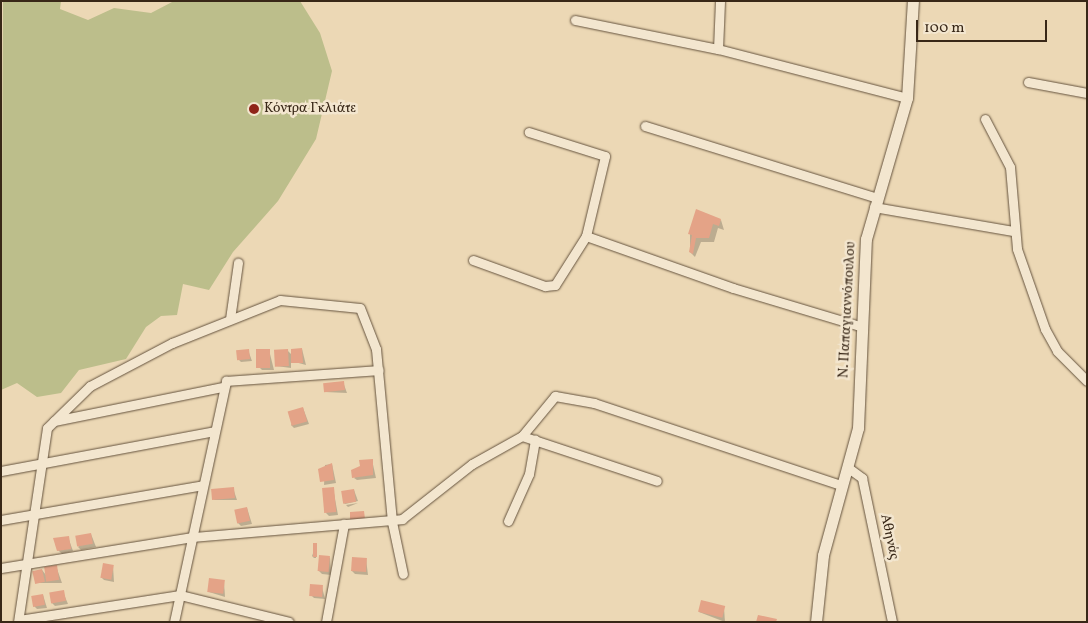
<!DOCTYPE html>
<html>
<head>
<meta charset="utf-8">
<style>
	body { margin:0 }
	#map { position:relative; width:1088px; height:623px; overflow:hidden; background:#ecd8b5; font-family:Vollkorn,serif }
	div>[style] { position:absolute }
	.green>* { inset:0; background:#bcbe8b }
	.shadow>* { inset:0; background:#0003 }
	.building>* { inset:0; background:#e4a387; transform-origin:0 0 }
	.roads { filter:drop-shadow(0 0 1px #65533e) drop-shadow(0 0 1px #65533e) }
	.minor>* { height:9px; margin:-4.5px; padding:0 4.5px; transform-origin:4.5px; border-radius:4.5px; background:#f3e6cf }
	.tertiary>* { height:11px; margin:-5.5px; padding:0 5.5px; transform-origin:5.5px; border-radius:5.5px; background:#f3e6cf }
	.dots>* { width:14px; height:14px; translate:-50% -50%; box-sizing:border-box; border:2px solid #f3e6cf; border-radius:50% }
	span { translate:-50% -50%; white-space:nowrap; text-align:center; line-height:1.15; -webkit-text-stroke:5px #f3e6cf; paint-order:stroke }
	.poi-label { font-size:14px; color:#382717 }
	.left { translate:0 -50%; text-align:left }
	.street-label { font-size:14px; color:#382717 }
	.frame { position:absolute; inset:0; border:2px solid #382717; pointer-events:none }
	.scale { position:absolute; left:916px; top:20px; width:131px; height:22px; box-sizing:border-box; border:2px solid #382717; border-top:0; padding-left:6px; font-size:15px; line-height:18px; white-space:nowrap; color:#382717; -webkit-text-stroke:4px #f3e6cf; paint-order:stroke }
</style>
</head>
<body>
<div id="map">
	<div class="green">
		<div style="clip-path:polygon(3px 1px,61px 1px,60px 9px,88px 20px,114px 8px,151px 13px,174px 1px,300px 1px,320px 33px,332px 71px,316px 139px,278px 201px,233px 252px,209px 290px,183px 284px,177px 315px,161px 316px,146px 327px,126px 359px,79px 370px,61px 393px,37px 397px,17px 383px,1px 390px)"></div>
	</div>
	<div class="shadow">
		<div style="clip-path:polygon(721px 220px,724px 230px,718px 228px,714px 242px,701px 242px,695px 257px,690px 252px,690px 234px)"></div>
		<div style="clip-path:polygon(302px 349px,306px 365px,291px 361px,291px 368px,276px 366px,287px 350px,292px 355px)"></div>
		<div style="clip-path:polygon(248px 350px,252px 361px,241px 362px,238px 359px)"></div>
		<div style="clip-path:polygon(269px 350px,274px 370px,262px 370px,259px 367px)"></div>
		<div style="clip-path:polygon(343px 382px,347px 393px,325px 392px)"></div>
		<div style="clip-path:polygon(303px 408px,309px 424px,294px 428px,291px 425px)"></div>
		<div style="clip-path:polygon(372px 460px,376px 478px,357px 480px,354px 478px)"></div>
		<div style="clip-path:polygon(332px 464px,336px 483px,324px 485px,325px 465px)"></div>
		<div style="clip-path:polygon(233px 488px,237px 500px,213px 500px)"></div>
		<div style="clip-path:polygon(333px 488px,338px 515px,329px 516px,326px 513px)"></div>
		<div style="clip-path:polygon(354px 490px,358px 501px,345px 504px,344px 503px)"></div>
		<div style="clip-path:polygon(358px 503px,348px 507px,346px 505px)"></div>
		<div style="clip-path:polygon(247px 508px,252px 524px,241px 526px,238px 523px)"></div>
		<div style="clip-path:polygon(91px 534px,96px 547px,81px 550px,78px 547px)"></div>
		<div style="clip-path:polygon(68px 537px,73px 551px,62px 554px,58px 550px)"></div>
		<div style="clip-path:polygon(316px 545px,316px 558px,314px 558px,312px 556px)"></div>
		<div style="clip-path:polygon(330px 557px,331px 575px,322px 574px,319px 571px)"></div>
		<div style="clip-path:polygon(366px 559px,368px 575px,355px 574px,352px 571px)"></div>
		<div style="clip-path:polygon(56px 566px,62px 583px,36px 583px,42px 570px,46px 575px)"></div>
		<div style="clip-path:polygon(113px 566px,114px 582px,104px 580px,101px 577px)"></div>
		<div style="clip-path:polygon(224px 582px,225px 597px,209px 592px)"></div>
		<div style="clip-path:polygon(322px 587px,325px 599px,314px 598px,311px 595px)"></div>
		<div style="clip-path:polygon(63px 592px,68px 604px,55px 606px,52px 603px)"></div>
		<div style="clip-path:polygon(43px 595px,47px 608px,37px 609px,34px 606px)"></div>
		<div style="clip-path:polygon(724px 608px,725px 622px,699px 612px)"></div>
	</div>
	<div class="building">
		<div style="clip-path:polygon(696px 209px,721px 219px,719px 226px,713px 224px,709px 238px,696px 238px,693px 254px,689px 252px,692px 235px,688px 234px)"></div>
		<div style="clip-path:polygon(302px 348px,303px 363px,291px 363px,291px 349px)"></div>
		<div style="left:249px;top:349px;width:10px;height:13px;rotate:84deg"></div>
		<div style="left:256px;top:349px;width:14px;height:19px"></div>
		<div style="left:288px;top:349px;width:17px;height:14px;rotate:87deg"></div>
		<div style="left:344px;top:381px;width:9px;height:21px;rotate:84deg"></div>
		<div style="left:303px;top:407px;width:15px;height:16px;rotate:74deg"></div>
		<div style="clip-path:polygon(373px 459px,373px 475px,352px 478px,351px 470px,360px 466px,359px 460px)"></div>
		<div style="clip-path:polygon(332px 463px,334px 480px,320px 482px,318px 469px)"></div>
		<div style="left:234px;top:487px;width:11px;height:23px;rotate:85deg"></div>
		<div style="left:334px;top:487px;width:25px;height:12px;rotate:85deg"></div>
		<div style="left:354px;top:489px;width:13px;height:13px;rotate:81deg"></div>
		<div style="left:247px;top:507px;width:14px;height:13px;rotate:78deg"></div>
		<div style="clip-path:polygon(364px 511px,365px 519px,350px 521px,350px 512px)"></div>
		<div style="left:91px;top:533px;width:11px;height:16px;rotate:80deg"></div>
		<div style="clip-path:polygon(69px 536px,71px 549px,57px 551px,53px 538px)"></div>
		<div style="left:313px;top:543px;width:4px;height:14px"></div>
		<div style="left:319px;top:555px;width:11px;height:16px;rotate:5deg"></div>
		<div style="left:352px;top:557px;width:15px;height:14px;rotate:4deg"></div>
		<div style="left:103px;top:563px;width:11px;height:15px;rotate:10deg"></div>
		<div style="left:57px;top:565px;width:15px;height:13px;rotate:82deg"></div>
		<div style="left:42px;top:569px;width:13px;height:10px;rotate:77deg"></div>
		<div style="left:209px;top:578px;width:16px;height:14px;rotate:7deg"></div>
		<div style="left:310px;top:584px;width:13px;height:12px;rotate:4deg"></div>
		<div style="left:64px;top:590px;width:11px;height:15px;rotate:80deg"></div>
		<div style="left:43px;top:594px;width:11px;height:12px;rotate:80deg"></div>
		<div style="left:701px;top:600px;width:25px;height:12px;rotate:14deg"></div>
		<div style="clip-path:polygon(758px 615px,777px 619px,776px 622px,756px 622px)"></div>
	</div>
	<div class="roads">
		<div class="minor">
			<div style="left:575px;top:20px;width:146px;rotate:11.5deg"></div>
			<div style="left:718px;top:49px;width:195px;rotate:14.5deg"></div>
			<div style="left:718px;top:49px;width:48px;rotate:-87.6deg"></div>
			<div style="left:1028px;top:82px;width:60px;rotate:10.6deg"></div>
			<div style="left:985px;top:119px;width:54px;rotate:62.5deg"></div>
			<div style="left:1010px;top:167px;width:82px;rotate:85.1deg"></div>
			<div style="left:1017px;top:249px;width:85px;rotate:70.7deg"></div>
			<div style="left:1045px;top:329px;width:25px;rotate:61deg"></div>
			<div style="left:1057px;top:351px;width:42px;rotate:45deg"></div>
			<div style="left:645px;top:126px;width:243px;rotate:17.2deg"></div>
			<div style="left:874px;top:207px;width:141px;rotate:9.8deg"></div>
			<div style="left:586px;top:236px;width:156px;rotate:19.5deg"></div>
			<div style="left:733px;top:288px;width:133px;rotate:16.7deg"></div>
			<div style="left:473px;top:260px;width:77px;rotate:19.9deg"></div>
			<div style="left:545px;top:286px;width:10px;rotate:-6deg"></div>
			<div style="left:555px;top:285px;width:58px;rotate:-57.7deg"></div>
			<div style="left:586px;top:236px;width:82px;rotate:-76.6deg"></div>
			<div style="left:605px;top:156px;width:80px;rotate:-162.5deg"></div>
			<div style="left:230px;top:319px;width:57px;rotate:-81.9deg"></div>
			<div style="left:54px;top:421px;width:171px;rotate:-11.4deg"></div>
			<div style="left:522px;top:436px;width:142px;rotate:18.4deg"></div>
			<div style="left:847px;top:467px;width:19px;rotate:36deg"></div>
			<div style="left:862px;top:478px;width:147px;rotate:78.2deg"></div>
			<div style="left:1px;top:471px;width:217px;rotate:-10.6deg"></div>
			<div style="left:1px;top:520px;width:205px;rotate:-9.8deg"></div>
			<div style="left:508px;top:521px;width:51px;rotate:-65.9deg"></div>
			<div style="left:529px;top:474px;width:35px;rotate:-80deg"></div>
			<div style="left:1px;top:568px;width:194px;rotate:-9.2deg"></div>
			<div style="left:193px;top:537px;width:210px;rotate:-4.9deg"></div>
			<div style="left:402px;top:519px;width:89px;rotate:-38.2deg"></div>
			<div style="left:472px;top:464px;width:57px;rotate:-29.2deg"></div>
			<div style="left:522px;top:436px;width:52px;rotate:-50.5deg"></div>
			<div style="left:555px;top:396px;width:40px;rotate:10deg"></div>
			<div style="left:594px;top:403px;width:260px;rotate:18.4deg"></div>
			<div style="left:19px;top:620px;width:163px;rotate:-8.8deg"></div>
			<div style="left:180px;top:595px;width:112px;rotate:13.9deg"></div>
			<div style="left:18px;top:622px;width:196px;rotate:-81.5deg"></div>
			<div style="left:47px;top:428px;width:60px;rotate:-44.3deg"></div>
			<div style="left:90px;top:386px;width:93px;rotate:-27.7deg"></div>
			<div style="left:172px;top:343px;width:116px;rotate:-21.7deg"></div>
			<div style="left:280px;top:300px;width:80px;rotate:5.7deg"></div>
			<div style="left:360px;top:308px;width:44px;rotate:68.7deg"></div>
			<div style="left:376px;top:349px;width:174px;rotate:84.7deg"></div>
			<div style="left:392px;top:522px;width:53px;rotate:78.1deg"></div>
			<div style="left:174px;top:622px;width:247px;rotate:-77.8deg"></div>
			<div style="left:226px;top:381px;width:153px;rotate:-4.1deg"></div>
			<div style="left:326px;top:622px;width:100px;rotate:-79.6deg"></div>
		</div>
		<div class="tertiary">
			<div style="left:816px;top:622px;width:67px;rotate:-84deg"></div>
			<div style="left:823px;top:555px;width:132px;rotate:-74.6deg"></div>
			<div style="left:858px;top:428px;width:189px;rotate:-87.6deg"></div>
			<div style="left:866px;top:239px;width:147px;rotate:-73.8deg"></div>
			<div style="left:907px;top:98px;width:97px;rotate:-86.5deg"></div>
		</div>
	</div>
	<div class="dots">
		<div style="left:254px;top:109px;background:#8f2418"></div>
	</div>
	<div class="poi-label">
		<span class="left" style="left:264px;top:109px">Κόντρα Γκλιάτε</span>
	</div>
	<div class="street-label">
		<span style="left:848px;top:310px;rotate:-87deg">Ν. Παπαγιαννόπουλου</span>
		<span style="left:889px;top:537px;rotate:78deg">Αθηνάς</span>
	</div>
	<div class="frame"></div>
	<div class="scale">100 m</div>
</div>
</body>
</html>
